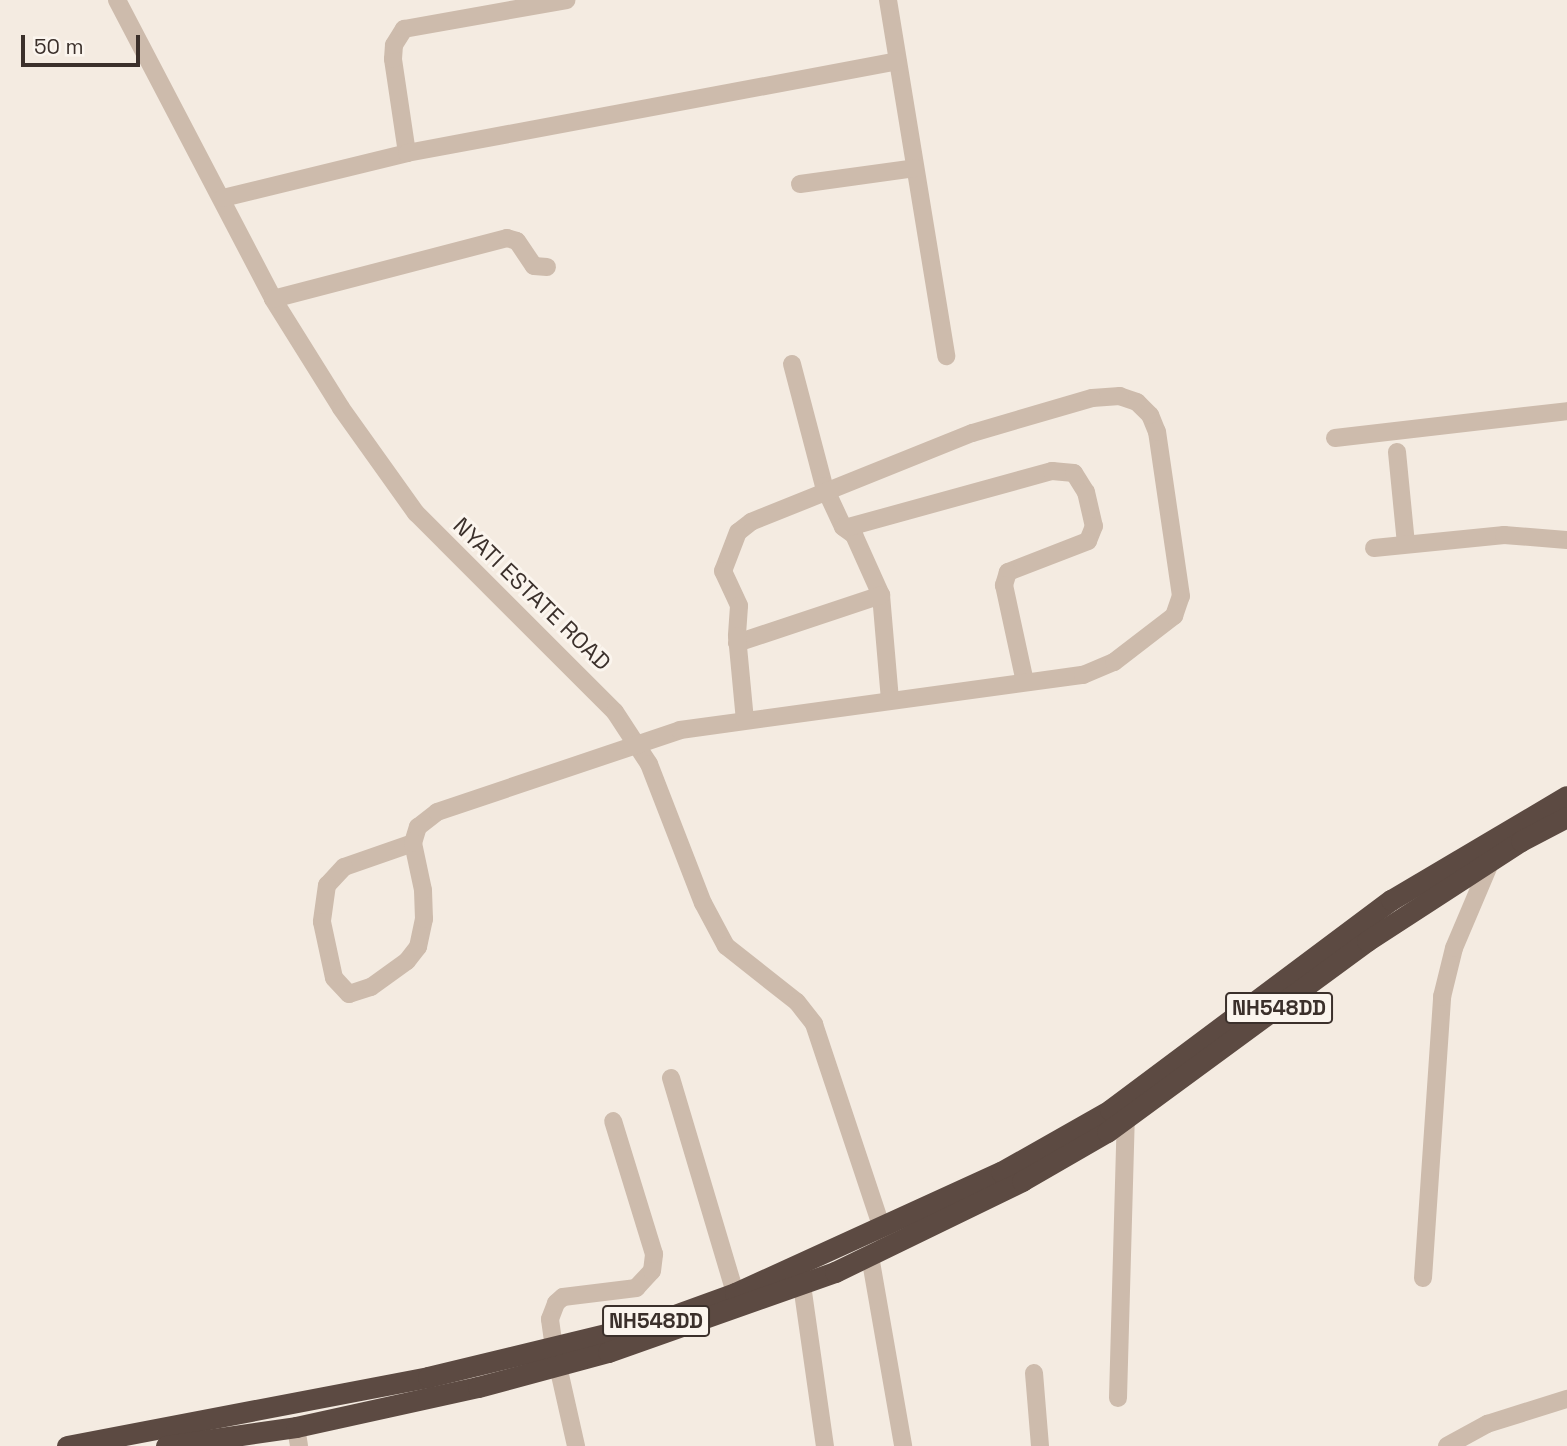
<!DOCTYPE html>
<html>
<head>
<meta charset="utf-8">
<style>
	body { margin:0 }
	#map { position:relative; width:1567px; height:1446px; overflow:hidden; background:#f4ebe1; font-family:"Space Grotesk",sans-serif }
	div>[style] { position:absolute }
	.minor>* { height:18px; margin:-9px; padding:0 9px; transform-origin:9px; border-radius:9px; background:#cdbbac }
	.highway>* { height:21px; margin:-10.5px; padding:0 10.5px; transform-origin:10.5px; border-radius:10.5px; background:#5c4a42 }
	span { translate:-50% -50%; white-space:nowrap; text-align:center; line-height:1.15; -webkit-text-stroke:6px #fbf5ee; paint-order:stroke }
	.shield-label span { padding:2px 5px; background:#fbf5ee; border:2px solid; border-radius:5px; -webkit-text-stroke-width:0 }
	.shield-label { font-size:21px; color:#3b302b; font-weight:700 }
	.street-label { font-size:23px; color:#3b302b }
	.scale { position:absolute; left:21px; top:35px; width:119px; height:32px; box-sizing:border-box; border:4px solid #3b302b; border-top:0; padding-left:9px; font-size:21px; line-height:24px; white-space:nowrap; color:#3b302b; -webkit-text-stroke:5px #fbf5ee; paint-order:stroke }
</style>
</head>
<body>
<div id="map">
	<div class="minor">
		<div style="left:117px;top:0;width:337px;rotate:62.4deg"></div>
		<div style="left:273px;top:299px;width:128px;rotate:58deg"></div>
		<div style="left:341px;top:408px;width:129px;rotate:54.5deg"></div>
		<div style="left:416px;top:513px;width:281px;rotate:45deg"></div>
		<div style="left:615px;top:712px;width:62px;rotate:56.8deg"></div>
		<div style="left:649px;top:764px;width:149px;rotate:68.8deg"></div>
		<div style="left:703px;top:903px;width:49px;rotate:61.9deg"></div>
		<div style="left:726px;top:946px;width:90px;rotate:38.3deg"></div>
		<div style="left:797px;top:1002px;width:28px;rotate:52deg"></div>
		<div style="left:814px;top:1024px;width:225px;rotate:71.6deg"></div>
		<div style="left:888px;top:0;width:361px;rotate:80.7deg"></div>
		<div style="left:407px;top:153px;width:95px;rotate:-98.5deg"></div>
		<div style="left:393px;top:59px;width:14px;rotate:-86deg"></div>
		<div style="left:394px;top:45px;width:19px;rotate:-58deg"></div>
		<div style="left:404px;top:29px;width:165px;rotate:-10.1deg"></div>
		<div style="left:800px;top:184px;width:116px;rotate:-7.9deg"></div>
		<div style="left:223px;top:198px;width:189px;rotate:-13.7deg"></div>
		<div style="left:407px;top:153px;width:499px;rotate:-10.6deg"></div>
		<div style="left:273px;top:299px;width:242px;rotate:-14.6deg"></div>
		<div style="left:507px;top:238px;width:10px;rotate:17deg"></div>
		<div style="left:517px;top:241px;width:30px;rotate:56deg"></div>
		<div style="left:534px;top:266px;width:13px;rotate:4deg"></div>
		<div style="left:792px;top:364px;width:126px;rotate:75.3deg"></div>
		<div style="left:824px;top:486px;width:45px;rotate:65.1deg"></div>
		<div style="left:843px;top:527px;width:14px;rotate:36deg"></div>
		<div style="left:854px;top:535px;width:66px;rotate:65.8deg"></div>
		<div style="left:881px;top:595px;width:104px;rotate:85.1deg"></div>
		<div style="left:1335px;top:438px;width:234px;rotate:-6.6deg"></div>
		<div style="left:1397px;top:452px;width:92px;rotate:84.4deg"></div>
		<div style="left:845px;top:528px;width:215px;rotate:-15.4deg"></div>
		<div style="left:1052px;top:471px;width:22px;rotate:5deg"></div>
		<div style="left:1074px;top:473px;width:22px;rotate:58deg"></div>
		<div style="left:1086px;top:492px;width:35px;rotate:77deg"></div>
		<div style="left:1094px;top:526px;width:16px;rotate:112deg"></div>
		<div style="left:1088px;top:541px;width:86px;rotate:158.8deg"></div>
		<div style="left:1008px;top:572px;width:14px;rotate:107deg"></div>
		<div style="left:1004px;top:585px;width:99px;rotate:77.8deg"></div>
		<div style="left:1374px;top:548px;width:131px;rotate:-5.7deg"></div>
		<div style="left:1504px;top:535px;width:63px;rotate:4.5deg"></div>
		<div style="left:737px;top:643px;width:152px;rotate:-18.4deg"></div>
		<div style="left:413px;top:843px;width:73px;rotate:160.8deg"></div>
		<div style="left:344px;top:867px;width:25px;rotate:133deg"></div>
		<div style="left:327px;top:885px;width:37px;rotate:98deg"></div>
		<div style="left:322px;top:922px;width:57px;rotate:77.9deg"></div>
		<div style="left:334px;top:978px;width:22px;rotate:47deg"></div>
		<div style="left:349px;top:994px;width:23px;rotate:-18deg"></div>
		<div style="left:371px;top:987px;width:44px;rotate:-35.8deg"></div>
		<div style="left:407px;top:961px;width:18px;rotate:-52deg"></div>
		<div style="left:418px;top:947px;width:29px;rotate:-78deg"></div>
		<div style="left:424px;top:919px;width:29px;rotate:-92deg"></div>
		<div style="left:423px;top:890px;width:48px;rotate:-102deg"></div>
		<div style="left:413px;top:843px;width:17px;rotate:-73deg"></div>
		<div style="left:418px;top:827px;width:24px;rotate:-38deg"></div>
		<div style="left:437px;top:812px;width:256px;rotate:-18.6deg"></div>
		<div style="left:680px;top:730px;width:407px;rotate:-7.8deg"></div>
		<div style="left:1083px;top:675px;width:34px;rotate:-23deg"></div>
		<div style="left:1114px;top:662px;width:76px;rotate:-37.5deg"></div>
		<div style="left:1174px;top:616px;width:21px;rotate:-71deg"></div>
		<div style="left:1181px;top:596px;width:166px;rotate:-98.3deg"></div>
		<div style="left:1157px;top:432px;width:18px;rotate:-112deg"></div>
		<div style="left:1150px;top:415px;width:18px;rotate:-135deg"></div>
		<div style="left:1137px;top:402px;width:18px;rotate:-161deg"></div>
		<div style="left:1120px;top:396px;width:28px;rotate:176deg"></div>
		<div style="left:1092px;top:398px;width:125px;rotate:163.7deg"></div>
		<div style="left:972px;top:433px;width:238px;rotate:158.1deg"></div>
		<div style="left:751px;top:522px;width:16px;rotate:142deg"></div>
		<div style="left:738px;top:532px;width:42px;rotate:111deg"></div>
		<div style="left:723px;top:571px;width:38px;rotate:65deg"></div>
		<div style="left:739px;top:606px;width:30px;rotate:94deg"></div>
		<div style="left:737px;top:636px;width:84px;rotate:84.6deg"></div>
		<div style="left:671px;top:1078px;width:224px;rotate:73.4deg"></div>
		<div style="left:870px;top:1256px;width:193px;rotate:80.1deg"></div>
		<div style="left:1423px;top:1278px;width:282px;rotate:-86.1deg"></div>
		<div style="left:1442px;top:997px;width:50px;rotate:-76.2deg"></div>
		<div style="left:1454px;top:948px;width:95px;rotate:-67deg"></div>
		<div style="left:802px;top:1285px;width:163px;rotate:81.9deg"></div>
		<div style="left:554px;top:1348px;width:29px;rotate:-98deg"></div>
		<div style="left:550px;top:1319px;width:17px;rotate:-69deg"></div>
		<div style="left:556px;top:1303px;width:9px;rotate:-41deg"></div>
		<div style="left:563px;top:1297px;width:74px;rotate:-7deg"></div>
		<div style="left:636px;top:1288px;width:23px;rotate:-47deg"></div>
		<div style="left:652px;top:1271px;width:17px;rotate:-83deg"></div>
		<div style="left:654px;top:1254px;width:139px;rotate:-107.1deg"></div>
		<div style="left:558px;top:1366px;width:82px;rotate:77.3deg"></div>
		<div style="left:1034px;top:1373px;width:73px;rotate:85.3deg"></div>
		<div style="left:1118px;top:1398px;width:279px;rotate:-88.4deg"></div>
		<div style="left:296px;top:1427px;width:19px;rotate:81deg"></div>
		<div style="left:1447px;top:1446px;width:46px;rotate:-28.8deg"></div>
		<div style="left:1487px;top:1424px;width:84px;rotate:-17.4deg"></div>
	</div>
	<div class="highway">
		<div style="left:67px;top:1446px;width:368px;rotate:-10.8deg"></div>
		<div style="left:428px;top:1377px;width:234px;rotate:-13.6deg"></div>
		<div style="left:655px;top:1322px;width:85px;rotate:-19.9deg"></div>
		<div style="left:735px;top:1293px;width:292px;rotate:-24.5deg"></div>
		<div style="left:1001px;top:1172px;width:125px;rotate:-29.6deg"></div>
		<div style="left:1110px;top:1110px;width:351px;rotate:-36.8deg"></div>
		<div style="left:1391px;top:900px;width:204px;rotate:-30.6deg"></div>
		<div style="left:166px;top:1446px;width:131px;rotate:-8.3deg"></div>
		<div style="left:296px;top:1427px;width:186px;rotate:-12.4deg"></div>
		<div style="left:478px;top:1387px;width:135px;rotate:-15.1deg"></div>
		<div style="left:608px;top:1352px;width:241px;rotate:-19.4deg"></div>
		<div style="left:835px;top:1272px;width:208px;rotate:-25.9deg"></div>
		<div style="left:1022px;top:1181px;width:98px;rotate:-30deg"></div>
		<div style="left:1107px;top:1132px;width:323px;rotate:-36.3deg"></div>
		<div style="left:1367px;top:941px;width:184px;rotate:-33deg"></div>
		<div style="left:1521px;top:841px;width:52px;rotate:-27.6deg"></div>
	</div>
	<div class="shield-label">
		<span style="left:1279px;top:1008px">NH548DD</span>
		<span style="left:656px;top:1321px">NH548DD</span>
	</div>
	<div class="street-label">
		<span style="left:532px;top:594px;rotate:44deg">NYATI ESTATE ROAD</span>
	</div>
	<div class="scale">50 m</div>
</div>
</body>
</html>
